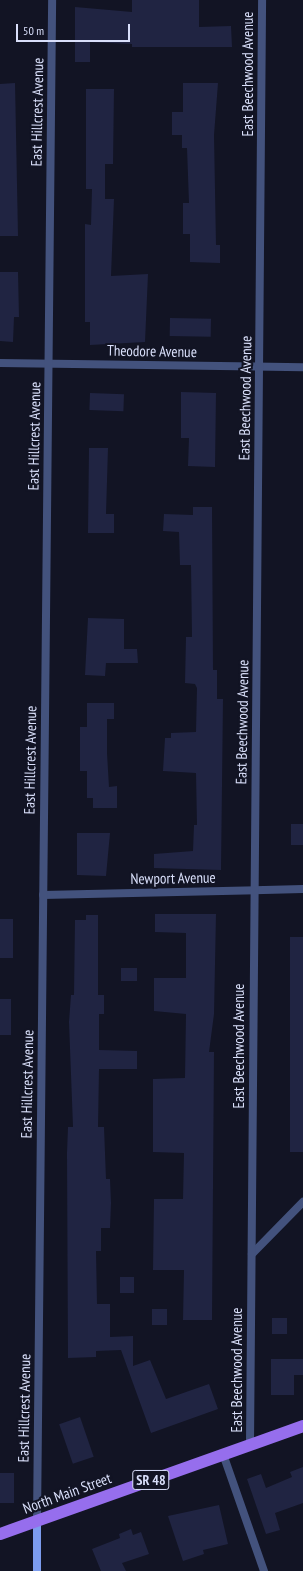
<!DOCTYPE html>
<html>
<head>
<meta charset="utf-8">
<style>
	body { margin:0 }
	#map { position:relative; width:303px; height:1571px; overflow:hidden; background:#121424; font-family:"PT Sans Narrow",sans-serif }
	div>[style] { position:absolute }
	.building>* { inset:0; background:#202442; transform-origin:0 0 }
	.street>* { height:8px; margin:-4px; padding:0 4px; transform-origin:4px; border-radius:4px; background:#43527d }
	.secondary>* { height:8px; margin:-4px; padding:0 4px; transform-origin:4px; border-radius:4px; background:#7c9cee }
	.primary>* { height:12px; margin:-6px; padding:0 6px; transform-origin:6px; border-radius:6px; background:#966eed }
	span { translate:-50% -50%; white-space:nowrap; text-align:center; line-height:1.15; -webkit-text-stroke:4px #121424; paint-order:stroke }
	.shield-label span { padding:1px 3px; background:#121424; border:1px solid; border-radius:3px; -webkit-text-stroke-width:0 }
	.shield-label { font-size:14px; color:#d9dffa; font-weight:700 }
	.street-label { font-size:15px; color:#d9dffa }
	.scale { position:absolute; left:16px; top:24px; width:114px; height:18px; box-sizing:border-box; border:2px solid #d9dffa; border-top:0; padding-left:5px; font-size:12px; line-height:14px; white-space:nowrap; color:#d9dffa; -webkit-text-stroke:3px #121424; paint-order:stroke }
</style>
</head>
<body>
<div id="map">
	<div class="building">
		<div style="clip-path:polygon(132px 0,199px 0,199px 27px,231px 26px,232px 47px,132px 47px,132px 44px,90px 42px,90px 62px,75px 62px,75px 7px,132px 12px)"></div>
		<div style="clip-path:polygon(15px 83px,18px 236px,0 236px,0 84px)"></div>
		<div style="clip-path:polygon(183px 83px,218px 83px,214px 135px,216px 245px,220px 245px,220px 263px,190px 262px,190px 234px,183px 234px,183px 203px,189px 203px,187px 148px,182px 148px,182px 135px,172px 135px,172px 112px,183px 112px)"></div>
		<div style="clip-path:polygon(86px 89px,114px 89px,113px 164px,105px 164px,105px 199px,114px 199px,111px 276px,148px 274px,145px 342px,90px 345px,90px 322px,85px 322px,85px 224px,91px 225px,92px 189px,86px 189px)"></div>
		<div style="clip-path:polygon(0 272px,18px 272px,19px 317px,14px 317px,13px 342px,0 341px)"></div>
		<div style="left:170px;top:318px;width:41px;height:18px;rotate:1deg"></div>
		<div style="clip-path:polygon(181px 392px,216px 393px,215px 467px,188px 466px,189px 438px,181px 438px)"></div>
		<div style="left:90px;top:393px;width:34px;height:17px;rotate:2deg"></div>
		<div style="clip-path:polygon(89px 448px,108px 448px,106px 514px,114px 514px,114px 533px,88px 533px)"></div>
		<div style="clip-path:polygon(193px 507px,212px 507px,213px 670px,217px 670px,217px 699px,223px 699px,221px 870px,154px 868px,154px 854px,193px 851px,194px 825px,197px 825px,196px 773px,163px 771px,165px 738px,171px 738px,171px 733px,196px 732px,197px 688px,195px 684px,185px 683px,186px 637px,192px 637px,191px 565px,180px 565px,179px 532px,163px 531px,164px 514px,193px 515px)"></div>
		<div style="clip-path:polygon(88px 618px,124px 619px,124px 649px,137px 649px,138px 663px,106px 663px,105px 676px,85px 675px)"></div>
		<div style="clip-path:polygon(87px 703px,114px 703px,114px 719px,107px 719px,107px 753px,109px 787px,117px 786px,117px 808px,93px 808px,93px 798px,87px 798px,87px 771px,80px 771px,80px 727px,87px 727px)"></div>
		<div style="left:303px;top:824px;width:21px;height:12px;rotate:90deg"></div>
		<div style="clip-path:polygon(77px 833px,110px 833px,106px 876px,77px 875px)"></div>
		<div style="clip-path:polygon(155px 914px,216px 914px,214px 1014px,209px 1052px,214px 1052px,212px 1320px,183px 1320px,184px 1270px,153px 1270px,154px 1199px,183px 1199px,184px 1153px,153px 1152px,153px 1079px,185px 1078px,186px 1014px,154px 1011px,154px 978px,186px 978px,186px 933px,155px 932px)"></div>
		<div style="clip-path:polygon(86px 915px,98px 915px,98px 995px,104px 995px,104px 1014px,99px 1014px,99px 1050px,137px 1051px,137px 1069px,99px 1069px,98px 1127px,104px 1127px,106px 1179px,110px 1179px,111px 1203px,110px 1228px,101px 1228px,101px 1251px,96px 1251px,97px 1304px,110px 1304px,110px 1337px,133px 1336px,133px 1366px,150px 1360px,166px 1399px,209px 1384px,218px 1409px,151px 1433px,121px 1350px,96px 1351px,96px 1357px,68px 1358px,67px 1153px,68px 1127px,73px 1127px,69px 1022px,71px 995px,74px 995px,75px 920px,86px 920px)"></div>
		<div style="left:0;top:919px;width:13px;height:39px"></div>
		<div style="left:290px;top:937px;width:13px;height:215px"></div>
		<div style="left:121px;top:968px;width:16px;height:13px"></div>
		<div style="left:0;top:999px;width:11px;height:36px"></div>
		<div style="left:120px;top:1277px;width:14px;height:16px"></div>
		<div style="left:152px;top:1309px;width:15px;height:16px"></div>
		<div style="left:272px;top:1318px;width:15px;height:16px"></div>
		<div style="clip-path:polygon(271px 1359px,303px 1359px,303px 1375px,294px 1375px,294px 1395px,271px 1395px)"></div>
		<div style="left:80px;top:1417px;width:42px;height:22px;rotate:71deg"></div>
		<div style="clip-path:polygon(303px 1467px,303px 1503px,275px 1513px,280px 1530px,266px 1534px,247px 1479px,261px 1474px,266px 1488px,292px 1477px,290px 1472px)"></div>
		<div style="left:0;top:1473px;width:14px;height:30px"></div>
		<div style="clip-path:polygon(219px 1505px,228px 1544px,203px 1550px,204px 1554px,183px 1561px,168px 1516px)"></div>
		<div style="clip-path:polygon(131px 1529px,133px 1535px,141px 1532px,149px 1554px,122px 1563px,126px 1571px,101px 1571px,92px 1549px,120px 1538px,119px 1534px)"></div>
	</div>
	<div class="street">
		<div style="left:0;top:363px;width:303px;rotate:0.8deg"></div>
		<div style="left:43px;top:895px;width:260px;rotate:-1.3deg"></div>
		<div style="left:252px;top:1254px;width:73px;rotate:-45.6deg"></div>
		<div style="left:250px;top:1444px;width:1444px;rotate:-89.52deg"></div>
		<div style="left:223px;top:1454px;width:124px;rotate:70.7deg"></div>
		<div style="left:37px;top:1521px;width:1521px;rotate:-89.43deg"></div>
	</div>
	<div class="secondary">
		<div style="left:37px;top:1571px;width:50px;rotate:-90deg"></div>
	</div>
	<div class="primary">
		<div style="left:0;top:1534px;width:322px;rotate:-19.6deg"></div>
	</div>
	<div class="shield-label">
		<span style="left:151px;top:1480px">SR 48</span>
	</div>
	<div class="street-label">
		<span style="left:248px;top:74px;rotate:-90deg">East Beechwood Avenue</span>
		<span style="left:37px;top:112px;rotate:-89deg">East Hillcrest Avenue</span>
		<span style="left:152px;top:351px;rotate:1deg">Theodore Avenue</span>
		<span style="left:245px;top:398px;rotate:-89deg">East Beechwood Avenue</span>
		<span style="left:34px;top:436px;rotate:-89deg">East Hillcrest Avenue</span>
		<span style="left:242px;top:722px;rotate:-89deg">East Beechwood Avenue</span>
		<span style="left:30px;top:760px;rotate:-89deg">East Hillcrest Avenue</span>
		<span style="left:173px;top:878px;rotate:-1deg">Newport Avenue</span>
		<span style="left:239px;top:1046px;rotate:-90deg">East Beechwood Avenue</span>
		<span style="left:27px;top:1084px;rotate:-89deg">East Hillcrest Avenue</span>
		<span style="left:237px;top:1370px;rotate:-90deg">East Beechwood Avenue</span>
		<span style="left:24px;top:1408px;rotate:-89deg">East Hillcrest Avenue</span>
		<span style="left:67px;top:1493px;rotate:-20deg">North Main Street</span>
	</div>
	<div class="scale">50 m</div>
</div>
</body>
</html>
